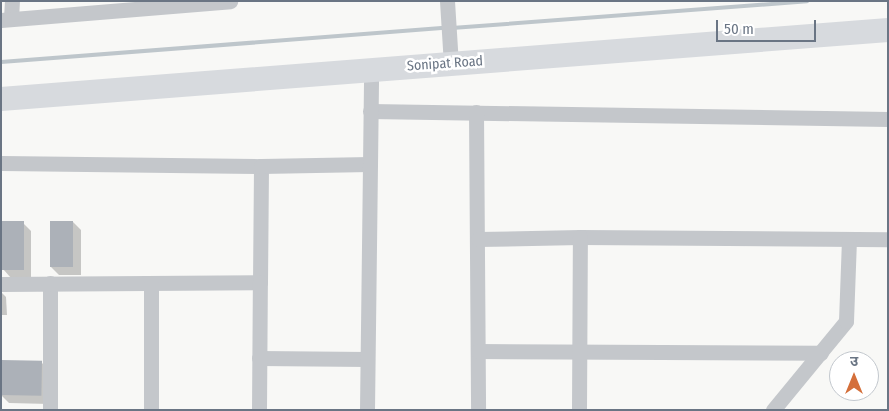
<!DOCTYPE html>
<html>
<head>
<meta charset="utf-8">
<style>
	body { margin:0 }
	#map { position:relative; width:889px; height:411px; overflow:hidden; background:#f8f8f6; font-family:"Fira Sans Condensed","Noto Sans Devanagari",sans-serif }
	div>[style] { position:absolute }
	.shadow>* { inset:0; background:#0003 }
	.stream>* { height:4px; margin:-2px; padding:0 2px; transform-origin:2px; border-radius:2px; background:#bec6cb }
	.building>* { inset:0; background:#acb1b8; transform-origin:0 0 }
	.minor>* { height:15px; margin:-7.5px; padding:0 7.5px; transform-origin:7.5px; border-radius:7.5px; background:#c4c7cb }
	.primary>* { height:24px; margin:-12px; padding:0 12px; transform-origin:12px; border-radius:12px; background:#d7dade }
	span { translate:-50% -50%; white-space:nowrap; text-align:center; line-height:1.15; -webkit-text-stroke:5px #fff; paint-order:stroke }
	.street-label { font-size:14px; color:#6a7584 }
	.frame { position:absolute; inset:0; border:2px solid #6a7584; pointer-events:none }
	.north { position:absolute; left:829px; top:351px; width:50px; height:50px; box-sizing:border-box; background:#fff; border:1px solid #c3c8ce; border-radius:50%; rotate:0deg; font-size:14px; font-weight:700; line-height:20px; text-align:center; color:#6a7584 }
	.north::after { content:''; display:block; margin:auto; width:18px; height:22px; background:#d46f3a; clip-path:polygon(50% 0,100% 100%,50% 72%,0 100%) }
	.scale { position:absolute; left:716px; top:20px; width:100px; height:22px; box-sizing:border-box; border:2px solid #6a7584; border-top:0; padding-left:6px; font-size:15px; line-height:18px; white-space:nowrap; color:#6a7584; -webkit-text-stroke:4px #fff; paint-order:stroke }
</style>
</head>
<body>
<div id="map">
	<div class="shadow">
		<div style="clip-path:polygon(73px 222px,81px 230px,81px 275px,59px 275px,51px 267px)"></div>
		<div style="clip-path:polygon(23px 223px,31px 231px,31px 278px,11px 278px,3px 269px)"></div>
		<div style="clip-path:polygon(1px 292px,6px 297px,7px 315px,1px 315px)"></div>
		<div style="clip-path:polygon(41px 362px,49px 370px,49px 404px,9px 403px,1px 395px)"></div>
	</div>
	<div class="stream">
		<div style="left:452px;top:28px;width:356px;rotate:-4.3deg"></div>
		<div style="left:1px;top:62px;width:445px;rotate:-4.4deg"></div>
	</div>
	<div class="building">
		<div style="left:2px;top:221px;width:22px;height:49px"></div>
		<div style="left:50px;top:221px;width:23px;height:46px"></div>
		<div style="left:1px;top:360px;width:41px;height:35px;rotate:1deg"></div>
	</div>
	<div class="minor">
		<div style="left:447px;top:1px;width:63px;rotate:86.4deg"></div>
		<div style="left:11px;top:19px;width:18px;rotate:-87deg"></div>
		<div style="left:1px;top:20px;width:230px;rotate:-4.7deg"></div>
		<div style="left:370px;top:111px;width:518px;rotate:0.88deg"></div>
		<div style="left:476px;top:112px;width:298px;rotate:89.6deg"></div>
		<div style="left:1px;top:163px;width:260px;rotate:0.7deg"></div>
		<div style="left:478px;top:239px;width:102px;rotate:-1.1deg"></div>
		<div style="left:580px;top:237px;width:308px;rotate:0.4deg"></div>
		<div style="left:50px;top:283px;width:127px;rotate:90deg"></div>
		<div style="left:1px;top:284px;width:259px;rotate:-0.4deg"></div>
		<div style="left:260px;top:282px;width:116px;rotate:-89.5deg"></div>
		<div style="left:261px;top:166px;width:109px;rotate:-1.1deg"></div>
		<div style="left:478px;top:351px;width:343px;rotate:0.3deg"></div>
		<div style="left:259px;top:358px;width:108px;rotate:0.5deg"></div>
		<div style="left:151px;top:410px;width:127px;rotate:-90deg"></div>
		<div style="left:259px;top:410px;width:128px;rotate:-89.6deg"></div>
		<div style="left:367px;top:410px;width:340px;rotate:-89.3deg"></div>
		<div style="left:579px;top:410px;width:173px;rotate:-89.7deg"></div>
		<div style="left:773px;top:410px;width:115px;rotate:-50.6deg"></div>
		<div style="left:846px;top:321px;width:82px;rotate:-87.9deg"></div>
	</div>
	<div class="primary">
		<div style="left:1px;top:99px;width:890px;rotate:-4.45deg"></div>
	</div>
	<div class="street-label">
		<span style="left:445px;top:64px;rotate:-4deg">Sonipat Road</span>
	</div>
	<div class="frame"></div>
	<div class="north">उ</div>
	<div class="scale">50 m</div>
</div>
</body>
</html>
